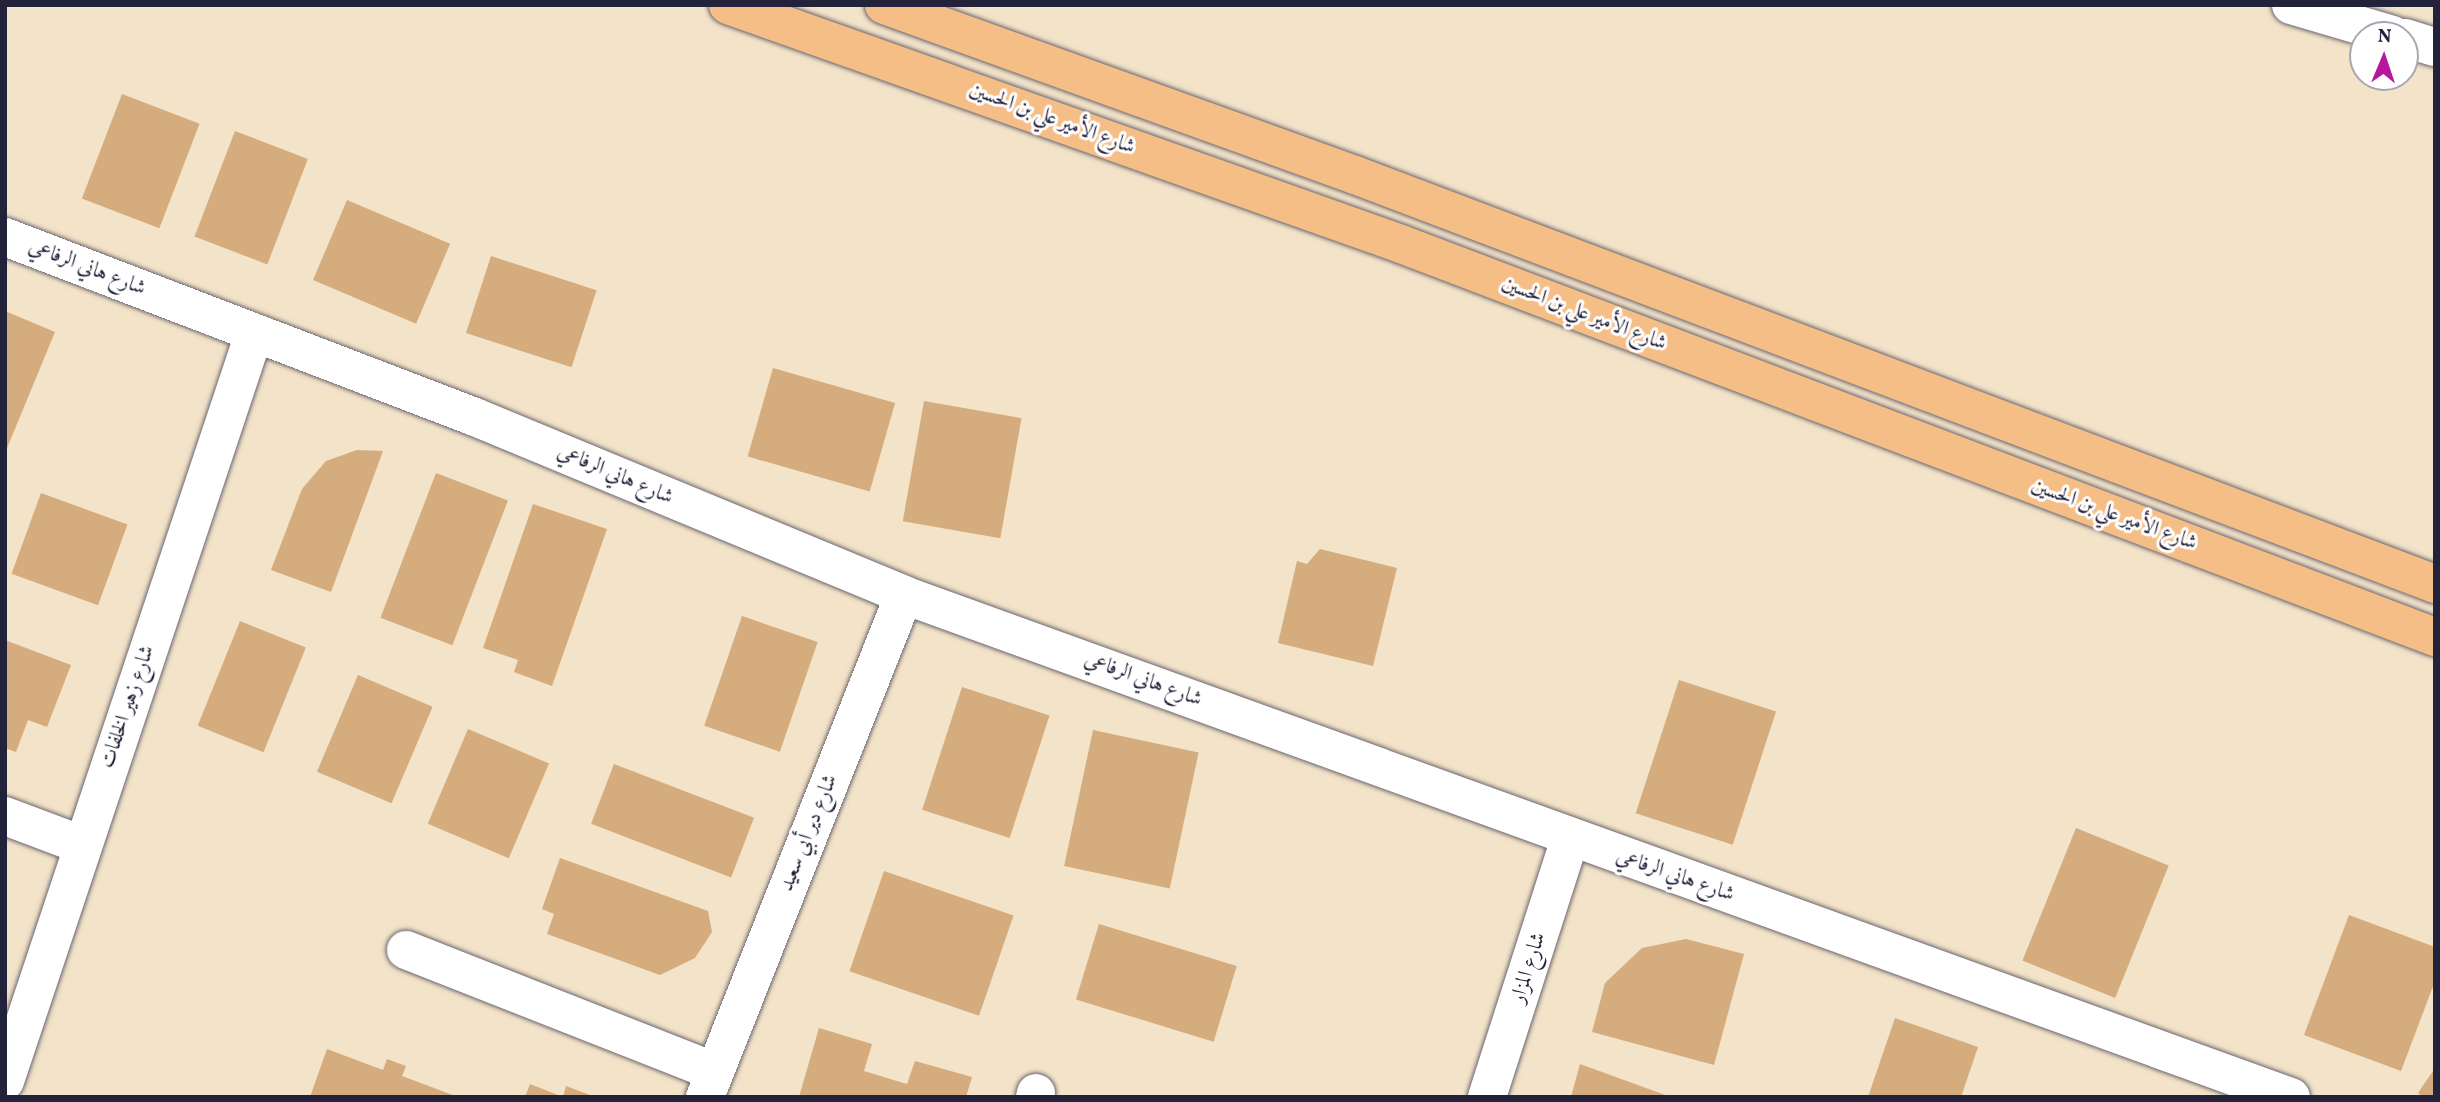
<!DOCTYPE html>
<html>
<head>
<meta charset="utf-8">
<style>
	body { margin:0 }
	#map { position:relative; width:2440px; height:1102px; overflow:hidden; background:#f3e3c9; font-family:Vollkorn,Amiri,serif }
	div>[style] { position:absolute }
	.building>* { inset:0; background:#d4ac7d; transform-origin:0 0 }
	.roads { filter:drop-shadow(0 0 2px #6b666d) drop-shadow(0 0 2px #6b666d) }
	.minor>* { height:38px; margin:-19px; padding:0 19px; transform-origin:19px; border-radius:19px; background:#fff }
	.major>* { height:38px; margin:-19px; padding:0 19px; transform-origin:19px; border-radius:19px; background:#f6be87 }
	span { translate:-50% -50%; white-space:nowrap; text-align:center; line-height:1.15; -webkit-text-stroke:6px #fff; paint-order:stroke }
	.street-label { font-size:21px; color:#22223b }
	.frame { position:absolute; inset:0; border:7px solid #22223b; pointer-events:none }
	.north { position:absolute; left:2349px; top:21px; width:70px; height:70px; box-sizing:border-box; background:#fff; border:2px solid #a7a7b1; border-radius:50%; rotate:2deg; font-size:19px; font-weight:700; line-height:28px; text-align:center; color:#22223b }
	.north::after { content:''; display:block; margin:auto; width:24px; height:32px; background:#b5179e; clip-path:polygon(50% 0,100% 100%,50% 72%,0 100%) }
</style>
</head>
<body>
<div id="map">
	<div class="building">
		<div style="left:122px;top:94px;width:83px;height:112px;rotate:21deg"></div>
		<div style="left:235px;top:131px;width:78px;height:113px;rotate:21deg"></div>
		<div style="left:347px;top:200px;width:112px;height:87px;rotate:23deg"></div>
		<div style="left:491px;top:256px;width:111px;height:81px;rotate:18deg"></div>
		<div style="clip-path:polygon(5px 311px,55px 332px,5px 453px)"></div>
		<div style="left:773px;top:368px;width:127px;height:92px;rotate:16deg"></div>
		<div style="left:924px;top:401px;width:99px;height:122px;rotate:10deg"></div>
		<div style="clip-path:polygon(357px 450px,383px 451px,331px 592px,271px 570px,302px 489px,326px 461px)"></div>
		<div style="left:436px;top:473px;width:77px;height:155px;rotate:21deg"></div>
		<div style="left:41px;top:493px;width:92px;height:86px;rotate:20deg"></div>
		<div style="clip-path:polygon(533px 504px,607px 529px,552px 686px,514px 672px,518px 660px,483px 648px)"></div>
		<div style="clip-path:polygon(1320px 549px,1397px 568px,1373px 666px,1278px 643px,1297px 561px,1307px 564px)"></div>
		<div style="left:742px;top:616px;width:80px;height:116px;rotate:19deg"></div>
		<div style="left:240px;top:621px;width:71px;height:113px;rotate:22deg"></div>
		<div style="clip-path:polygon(5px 640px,71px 665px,47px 727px,28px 720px,16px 752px,5px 748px)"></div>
		<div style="left:358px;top:675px;width:81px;height:105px;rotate:23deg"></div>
		<div style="left:1679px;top:680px;width:102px;height:140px;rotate:18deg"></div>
		<div style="left:962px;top:687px;width:92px;height:129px;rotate:18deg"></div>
		<div style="left:468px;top:729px;width:88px;height:103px;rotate:23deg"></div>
		<div style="left:1093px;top:730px;width:108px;height:139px;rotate:12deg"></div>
		<div style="left:614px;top:764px;width:150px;height:64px;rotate:21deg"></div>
		<div style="left:2076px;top:828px;width:100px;height:143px;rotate:22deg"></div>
		<div style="clip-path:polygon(560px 858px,708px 911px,712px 932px,695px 958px,660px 975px,547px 934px,554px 914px,542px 909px)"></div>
		<div style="left:884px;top:871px;width:137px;height:106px;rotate:19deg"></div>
		<div style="clip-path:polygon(2349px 915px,2435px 947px,2435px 981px,2401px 1071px,2304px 1035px)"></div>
		<div style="left:1099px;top:924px;width:144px;height:79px;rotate:17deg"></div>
		<div style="clip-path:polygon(1686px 939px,1744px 954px,1714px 1065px,1592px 1032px,1605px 983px,1642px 948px)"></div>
		<div style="clip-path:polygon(1895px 1018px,1978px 1047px,1961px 1097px,1868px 1097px)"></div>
		<div style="clip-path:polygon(819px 1028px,872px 1044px,864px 1071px,907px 1084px,915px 1061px,972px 1077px,966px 1097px,799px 1097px)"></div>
		<div style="clip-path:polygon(327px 1049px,383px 1070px,387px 1059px,406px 1066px,402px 1076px,458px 1097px,310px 1097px)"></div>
		<div style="clip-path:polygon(1580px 1064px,1668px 1096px,1668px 1097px,1571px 1097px)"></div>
		<div style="clip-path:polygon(2435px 1068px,2435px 1097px,2423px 1097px,2418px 1093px)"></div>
		<div style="clip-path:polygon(530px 1084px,563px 1097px,566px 1086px,595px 1097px,525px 1097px)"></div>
	</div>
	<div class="roads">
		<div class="minor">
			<div style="left:2291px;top:5px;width:106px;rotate:16.4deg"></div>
			<div style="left:2405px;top:38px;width:31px;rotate:17deg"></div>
			<div style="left:5px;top:237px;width:503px;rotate:20.96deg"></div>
			<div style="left:475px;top:417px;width:464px;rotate:22.5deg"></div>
			<div style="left:904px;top:595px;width:1475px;rotate:19.9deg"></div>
			<div style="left:5px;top:816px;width:82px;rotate:20.6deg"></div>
			<div style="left:406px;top:950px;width:330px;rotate:21.5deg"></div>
			<div style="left:5px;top:1081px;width:787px;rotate:-71.57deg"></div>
			<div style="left:705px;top:1097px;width:540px;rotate:-68.38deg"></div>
			<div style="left:1035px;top:1097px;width:4px;rotate:-76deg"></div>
			<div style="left:1487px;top:1097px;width:271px;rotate:-72.2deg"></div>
		</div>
		<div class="major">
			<div style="left:728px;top:5px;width:714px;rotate:19.55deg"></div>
			<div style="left:1401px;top:244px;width:1106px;rotate:20.81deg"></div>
			<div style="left:884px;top:5px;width:501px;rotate:19.85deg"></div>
			<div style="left:1355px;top:175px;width:1155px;rotate:20.74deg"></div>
		</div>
	</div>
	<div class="street-label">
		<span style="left:1052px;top:119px;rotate:20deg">شارع الأمير علي بن الحسين</span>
		<span style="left:87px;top:268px;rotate:21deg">شارع هاني الرفاعي</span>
		<span style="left:1584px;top:314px;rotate:21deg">شارع الأمير علي بن الحسين</span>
		<span style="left:615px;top:475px;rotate:23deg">شارع هاني الرفاعي</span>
		<span style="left:2114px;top:515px;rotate:20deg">شارع الأمير علي بن الحسين</span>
		<span style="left:1143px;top:680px;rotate:20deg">شارع هاني الرفاعي</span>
		<span style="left:128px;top:707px;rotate:-71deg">شارع زهير الخلفات</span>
		<span style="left:809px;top:833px;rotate:-68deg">شارع دير أبي سعيد</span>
		<span style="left:1675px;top:876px;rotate:19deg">شارع هاني الرفاعي</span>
		<span style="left:1529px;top:968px;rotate:-72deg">شارع المزار</span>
	</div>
	<div class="frame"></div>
	<div class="north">N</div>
</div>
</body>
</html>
